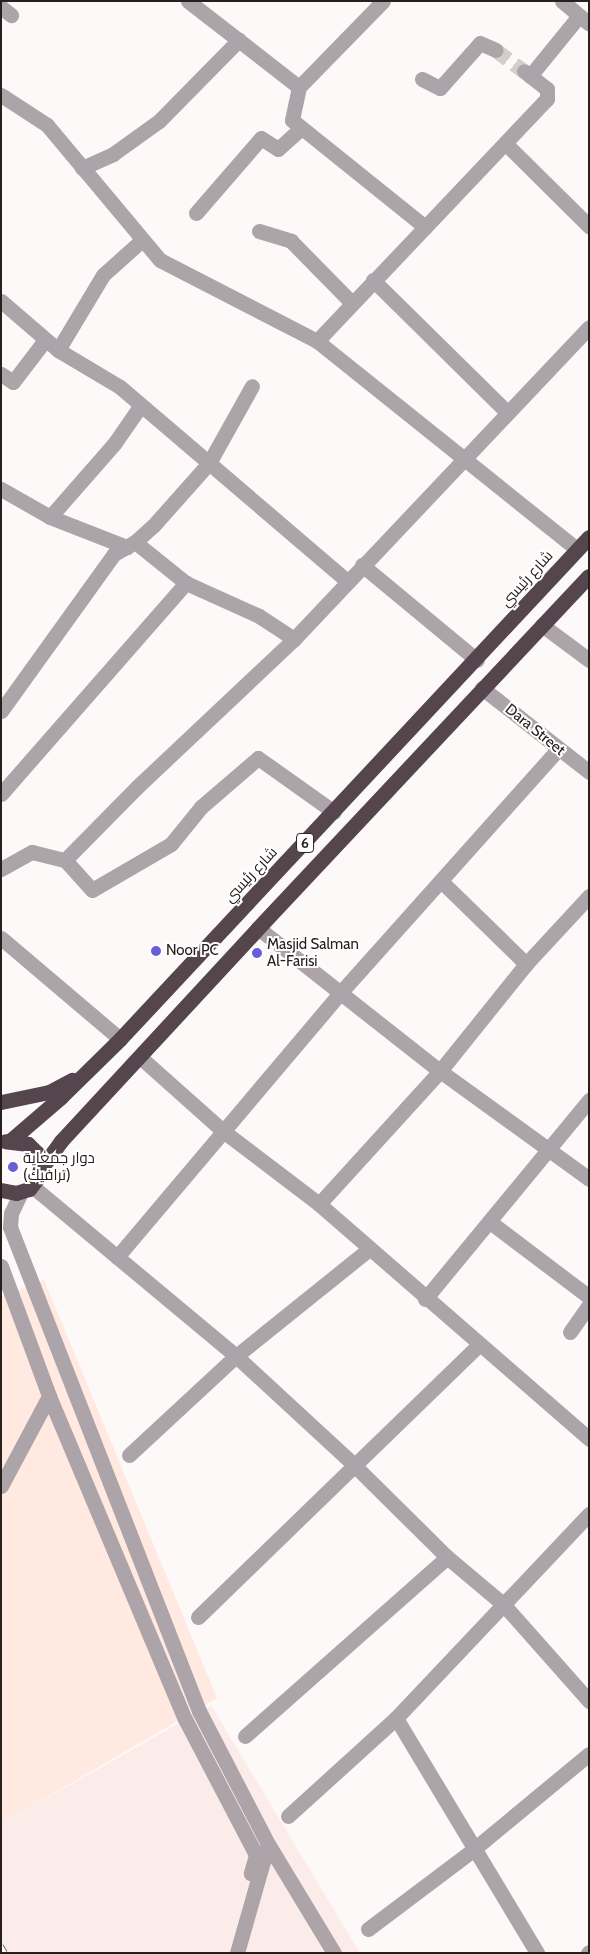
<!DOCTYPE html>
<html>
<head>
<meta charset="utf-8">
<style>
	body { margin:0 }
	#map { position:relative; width:590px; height:1954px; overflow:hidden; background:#fdf9f8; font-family:Cabin,Cairo,sans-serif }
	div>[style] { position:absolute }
	.built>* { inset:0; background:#ffe9e0 }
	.industrial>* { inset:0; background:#fcece9 }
	.minor-tunnel>* { height:15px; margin-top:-7.5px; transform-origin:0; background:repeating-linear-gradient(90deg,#d2cecc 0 15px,transparent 0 23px) }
	.minor>* { height:15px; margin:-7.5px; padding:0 7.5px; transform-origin:7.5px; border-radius:7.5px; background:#aca4a8 }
	.highway>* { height:15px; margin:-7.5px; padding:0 7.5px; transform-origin:7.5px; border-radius:7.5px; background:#55464e }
	.rail>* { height:5.5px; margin-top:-2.75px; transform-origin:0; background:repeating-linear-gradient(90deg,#fff 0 11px,#736e6b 0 22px); box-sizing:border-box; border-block:1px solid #736e6b }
	.dots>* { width:14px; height:14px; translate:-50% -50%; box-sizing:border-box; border:2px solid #fff; border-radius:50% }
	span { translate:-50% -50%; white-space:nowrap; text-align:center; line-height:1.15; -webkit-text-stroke:4px #fff; paint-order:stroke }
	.shield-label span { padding:1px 4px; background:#fff; border:1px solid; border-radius:4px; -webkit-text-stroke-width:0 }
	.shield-label { font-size:14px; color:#27201d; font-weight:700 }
	.street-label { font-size:15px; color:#27201d }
	.poi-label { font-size:15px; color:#27201d }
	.left { translate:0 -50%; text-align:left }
	.frame { position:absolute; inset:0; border:2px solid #27201d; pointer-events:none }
</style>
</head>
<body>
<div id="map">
	<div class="built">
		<div style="clip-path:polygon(44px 1280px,217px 1698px,1px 1824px,1px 1297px)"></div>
	</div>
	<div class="industrial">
		<div style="clip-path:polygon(211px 1705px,360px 1953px,1px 1953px,1px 1824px)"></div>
	</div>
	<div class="minor-tunnel">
		<div style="left:496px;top:50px;width:35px;rotate:37deg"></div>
	</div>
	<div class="minor">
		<div style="left:188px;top:1px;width:140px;rotate:37.8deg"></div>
		<div style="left:383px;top:1px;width:120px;rotate:134.3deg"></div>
		<div style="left:299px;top:87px;width:34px;rotate:102deg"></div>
		<div style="left:292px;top:120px;width:171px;rotate:38.8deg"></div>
		<div style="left:562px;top:1px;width:35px;rotate:40deg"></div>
		<div style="left:1px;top:7px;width:13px;rotate:39deg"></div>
		<div style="left:530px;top:76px;width:77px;rotate:-50.8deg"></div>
		<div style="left:422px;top:79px;width:20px;rotate:27deg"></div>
		<div style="left:440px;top:88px;width:60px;rotate:-48.4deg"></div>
		<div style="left:480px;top:43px;width:17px;rotate:24deg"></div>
		<div style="left:1px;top:95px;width:55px;rotate:33.1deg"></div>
		<div style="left:47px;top:125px;width:176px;rotate:50.1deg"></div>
		<div style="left:160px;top:260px;width:177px;rotate:27.3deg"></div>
		<div style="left:317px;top:341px;width:333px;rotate:38.7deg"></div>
		<div style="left:506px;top:144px;width:117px;rotate:44.7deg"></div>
		<div style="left:82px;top:168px;width:34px;rotate:-24deg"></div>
		<div style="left:113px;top:154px;width:57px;rotate:-35.7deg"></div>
		<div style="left:159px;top:121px;width:114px;rotate:-45.4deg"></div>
		<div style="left:196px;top:213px;width:99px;rotate:-49.1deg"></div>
		<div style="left:261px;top:138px;width:20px;rotate:33deg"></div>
		<div style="left:278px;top:149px;width:30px;rotate:-42deg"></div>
		<div style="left:259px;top:231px;width:34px;rotate:17deg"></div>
		<div style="left:291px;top:241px;width:87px;rotate:45.5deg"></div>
		<div style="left:373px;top:280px;width:187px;rotate:44.6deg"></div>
		<div style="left:1px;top:301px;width:75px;rotate:40.7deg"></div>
		<div style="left:58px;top:350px;width:72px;rotate:30.8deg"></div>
		<div style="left:120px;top:387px;width:300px;rotate:40.5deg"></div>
		<div style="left:317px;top:341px;width:334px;rotate:-46.5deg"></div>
		<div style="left:547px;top:99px;width:10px;rotate:-90deg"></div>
		<div style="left:547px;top:89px;width:29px;rotate:-142deg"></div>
		<div style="left:58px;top:350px;width:87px;rotate:-59deg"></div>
		<div style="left:103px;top:275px;width:52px;rotate:-41.9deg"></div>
		<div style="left:1px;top:374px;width:14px;rotate:34deg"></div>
		<div style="left:13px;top:382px;width:53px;rotate:-52.7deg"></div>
		<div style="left:1px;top:489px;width:56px;rotate:29.7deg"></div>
		<div style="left:50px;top:517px;width:83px;rotate:21.3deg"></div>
		<div style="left:50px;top:517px;width:97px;rotate:-48.8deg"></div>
		<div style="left:114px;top:444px;width:47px;rotate:-55.3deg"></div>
		<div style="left:135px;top:542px;width:65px;rotate:38.8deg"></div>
		<div style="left:186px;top:583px;width:80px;rotate:24.3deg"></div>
		<div style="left:259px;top:616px;width:42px;rotate:33.3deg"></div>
		<div style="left:362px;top:565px;width:149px;rotate:39.6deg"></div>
		<div style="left:542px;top:625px;width:59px;rotate:36.7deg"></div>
		<div style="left:482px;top:688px;width:136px;rotate:38.1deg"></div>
		<div style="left:1px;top:711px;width:193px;rotate:-54.3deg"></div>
		<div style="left:114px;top:554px;width:24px;rotate:-30deg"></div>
		<div style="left:135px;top:542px;width:24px;rotate:-42deg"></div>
		<div style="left:153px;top:526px;width:84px;rotate:-48.4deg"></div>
		<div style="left:209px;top:463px;width:88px;rotate:-60.8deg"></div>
		<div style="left:1px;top:794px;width:281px;rotate:-48.8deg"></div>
		<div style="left:65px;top:860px;width:40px;rotate:48deg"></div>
		<div style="left:92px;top:890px;width:91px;rotate:-30.2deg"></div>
		<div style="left:171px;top:844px;width:48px;rotate:-51deg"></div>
		<div style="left:201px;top:807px;width:75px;rotate:-40.7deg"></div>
		<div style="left:258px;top:758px;width:93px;rotate:35.4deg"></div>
		<div style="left:1px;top:869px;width:35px;rotate:-29deg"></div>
		<div style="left:32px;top:852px;width:34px;rotate:14deg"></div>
		<div style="left:65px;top:860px;width:103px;rotate:-45.4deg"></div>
		<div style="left:137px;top:787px;width:216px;rotate:-43.3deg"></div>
		<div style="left:294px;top:639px;width:429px;rotate:-46.6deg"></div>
		<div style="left:441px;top:881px;width:119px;rotate:44.3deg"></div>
		<div style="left:258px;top:928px;width:231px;rotate:38.2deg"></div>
		<div style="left:440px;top:1071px;width:184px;rotate:35.9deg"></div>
		<div style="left:1px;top:938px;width:156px;rotate:40.3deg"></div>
		<div style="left:140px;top:1057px;width:111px;rotate:41.7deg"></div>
		<div style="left:223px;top:1131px;width:121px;rotate:37.2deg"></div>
		<div style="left:319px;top:1204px;width:358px;rotate:41deg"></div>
		<div style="left:32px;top:1186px;width:266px;rotate:39.8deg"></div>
		<div style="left:236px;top:1356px;width:162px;rotate:42.7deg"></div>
		<div style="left:355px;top:1466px;width:129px;rotate:44.7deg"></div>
		<div style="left:447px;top:1557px;width:73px;rotate:40deg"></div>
		<div style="left:503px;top:1604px;width:130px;rotate:48.4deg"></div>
		<div style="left:21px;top:1192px;width:23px;rotate:115deg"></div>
		<div style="left:11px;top:1213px;width:14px;rotate:94deg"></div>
		<div style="left:10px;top:1227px;width:520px;rotate:68.67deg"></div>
		<div style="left:199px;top:1711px;width:150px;rotate:62.6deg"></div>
		<div style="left:268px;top:1844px;width:113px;rotate:105.9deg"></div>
		<div style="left:319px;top:1204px;width:180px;rotate:-47.7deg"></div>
		<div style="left:440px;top:1071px;width:137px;rotate:-51.2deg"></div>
		<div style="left:526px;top:964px;width:93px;rotate:-47.2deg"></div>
		<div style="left:490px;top:1222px;width:124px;rotate:37.1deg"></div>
		<div style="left:117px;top:1257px;width:347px;rotate:-49.8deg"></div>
		<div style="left:341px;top:992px;width:326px;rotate:-48.2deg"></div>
		<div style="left:1px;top:1266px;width:139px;rotate:69.7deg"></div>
		<div style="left:49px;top:1396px;width:350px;rotate:67.2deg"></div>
		<div style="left:185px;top:1719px;width:153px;rotate:62.4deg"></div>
		<div style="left:256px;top:1855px;width:19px;rotate:106deg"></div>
		<div style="left:425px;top:1299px;width:258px;rotate:-50.5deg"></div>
		<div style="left:570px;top:1332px;width:33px;rotate:-55deg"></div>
		<div style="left:129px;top:1455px;width:146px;rotate:-42.8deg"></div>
		<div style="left:236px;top:1356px;width:171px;rotate:-38.8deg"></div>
		<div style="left:1px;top:1486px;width:102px;rotate:-61.9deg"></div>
		<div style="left:198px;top:1617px;width:391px;rotate:-44.1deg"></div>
		<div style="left:396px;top:1718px;width:274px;rotate:59deg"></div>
		<div style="left:245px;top:1736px;width:270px;rotate:-41.5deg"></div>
		<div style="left:288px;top:1816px;width:146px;rotate:-42.2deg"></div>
		<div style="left:396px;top:1718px;width:281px;rotate:-46.6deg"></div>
		<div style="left:268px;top:1844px;width:127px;rotate:58.8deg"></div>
		<div style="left:368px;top:1929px;width:133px;rotate:-37deg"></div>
		<div style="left:474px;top:1849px;width:149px;rotate:-39.6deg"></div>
		<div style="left:588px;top:1953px;width:1px;rotate:-45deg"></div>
	</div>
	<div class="highway">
		<div style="left:1px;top:1102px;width:49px;rotate:-11.8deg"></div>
		<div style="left:49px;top:1092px;width:26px;rotate:-28deg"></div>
		<div style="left:11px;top:1140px;width:66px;rotate:-40.7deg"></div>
		<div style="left:61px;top:1097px;width:83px;rotate:-44.5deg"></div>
		<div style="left:120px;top:1039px;width:687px;rotate:-46.95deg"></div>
		<div style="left:40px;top:1170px;width:36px;rotate:-54deg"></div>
		<div style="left:61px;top:1141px;width:290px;rotate:-47.2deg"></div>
		<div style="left:258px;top:928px;width:483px;rotate:-46.8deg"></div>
		<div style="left:1px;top:1190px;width:15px;rotate:11deg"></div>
		<div style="left:16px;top:1193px;width:14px;rotate:-17deg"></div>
		<div style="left:29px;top:1189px;width:13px;rotate:-51deg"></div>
		<div style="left:37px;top:1179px;width:14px;rotate:-73deg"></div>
		<div style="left:41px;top:1166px;width:14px;rotate:-107deg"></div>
		<div style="left:37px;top:1153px;width:13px;rotate:-135deg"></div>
		<div style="left:28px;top:1144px;width:23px;rotate:-173deg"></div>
	</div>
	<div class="rail">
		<div style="left:1px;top:1946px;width:8px;rotate:60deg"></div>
	</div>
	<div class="dots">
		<div style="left:156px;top:951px;background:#675ed8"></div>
		<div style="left:257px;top:953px;background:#675ed8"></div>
		<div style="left:13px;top:1167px;background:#675ed8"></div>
	</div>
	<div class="shield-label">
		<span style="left:305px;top:843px">6</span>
	</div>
	<div class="street-label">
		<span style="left:527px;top:579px;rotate:-48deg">شارع رئيسي</span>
		<span style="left:535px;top:730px;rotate:39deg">Dara Street</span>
		<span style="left:251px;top:875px;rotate:-47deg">شارع رئيسي</span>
	</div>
	<div class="poi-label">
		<span class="left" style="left:267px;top:953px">Masjid Salman<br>Al-Farisi</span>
		<span class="left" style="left:166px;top:951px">Noor PC</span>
		<span class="left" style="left:23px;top:1167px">دوار جمعاية<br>(ترافيك)</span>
	</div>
	<div class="frame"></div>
</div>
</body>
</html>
